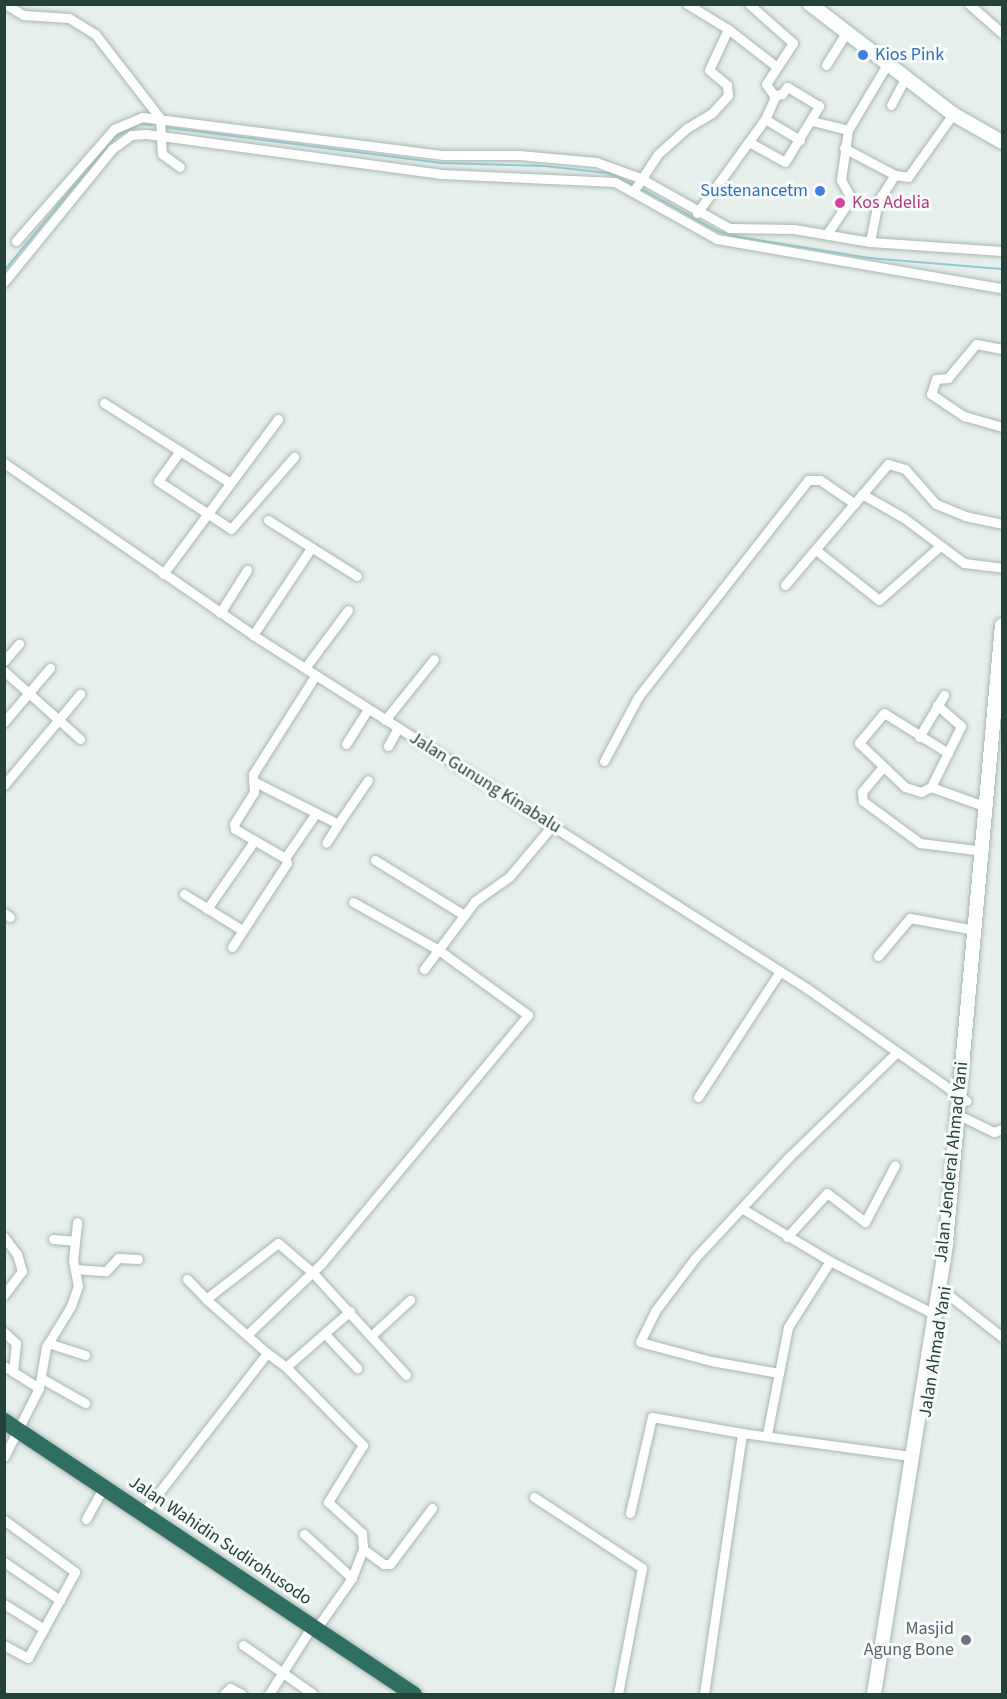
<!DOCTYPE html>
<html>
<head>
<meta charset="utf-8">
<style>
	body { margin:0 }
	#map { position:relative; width:1007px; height:1699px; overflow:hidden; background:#e6efeb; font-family:"Source Sans 3",sans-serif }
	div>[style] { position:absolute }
	.stream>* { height:2px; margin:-1px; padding:0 1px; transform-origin:1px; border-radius:1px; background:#8ec9d4 }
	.roads { filter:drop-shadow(0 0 2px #a8b8b2) drop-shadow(0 0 2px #a8b8b2) }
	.street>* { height:9px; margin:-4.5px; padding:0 4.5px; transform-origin:4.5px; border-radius:4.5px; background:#fff }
	.secondary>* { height:14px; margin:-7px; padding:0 7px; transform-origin:7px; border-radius:7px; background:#fff }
	.highway>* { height:16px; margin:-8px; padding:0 8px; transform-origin:8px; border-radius:8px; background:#2f6f62 }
	.dots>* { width:16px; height:16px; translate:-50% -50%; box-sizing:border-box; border:3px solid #f7fbf9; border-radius:50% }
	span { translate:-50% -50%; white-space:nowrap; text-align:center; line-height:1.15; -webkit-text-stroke:6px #f7fbf9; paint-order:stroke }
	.shop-label { font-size:18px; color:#366cbe }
	.left { translate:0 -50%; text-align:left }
	.right { translate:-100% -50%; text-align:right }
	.hotel-label { font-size:18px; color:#b23c85 }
	.street-label { font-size:18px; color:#24423a }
	.worship-label { font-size:18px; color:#5b616d }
	.frame { position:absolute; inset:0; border:6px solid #24423a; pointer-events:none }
</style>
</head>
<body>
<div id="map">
	<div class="stream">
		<div style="left:163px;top:127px;width:280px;rotate:7.4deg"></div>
		<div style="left:441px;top:163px;width:103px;rotate:1.7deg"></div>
		<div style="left:544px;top:166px;width:64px;rotate:6.2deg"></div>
		<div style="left:608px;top:173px;width:29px;rotate:25deg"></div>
		<div style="left:640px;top:188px;width:88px;rotate:29.2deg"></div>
		<div style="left:717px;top:231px;width:23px;rotate:15deg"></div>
		<div style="left:739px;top:237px;width:132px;rotate:9.2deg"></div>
		<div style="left:869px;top:258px;width:133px;rotate:4.7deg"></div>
		<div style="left:4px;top:271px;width:174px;rotate:-50.4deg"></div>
		<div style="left:115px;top:137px;width:27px;rotate:-28deg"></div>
		<div style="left:139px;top:124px;width:13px;rotate:4deg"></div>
	</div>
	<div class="roads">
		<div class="street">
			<div style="left:5px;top:4px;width:21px;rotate:31deg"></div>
			<div style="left:23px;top:15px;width:46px;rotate:3.7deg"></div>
			<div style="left:69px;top:18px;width:31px;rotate:32deg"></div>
			<div style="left:95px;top:34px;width:106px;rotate:52.3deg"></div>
			<div style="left:160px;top:118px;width:36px;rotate:87deg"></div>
			<div style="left:162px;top:154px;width:22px;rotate:36deg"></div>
			<div style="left:749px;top:4px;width:59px;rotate:41.6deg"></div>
			<div style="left:793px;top:43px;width:49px;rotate:123.4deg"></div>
			<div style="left:766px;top:84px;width:16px;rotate:55deg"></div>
			<div style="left:775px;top:97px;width:24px;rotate:114deg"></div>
			<div style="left:765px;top:119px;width:41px;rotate:31deg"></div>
			<div style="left:969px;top:4px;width:44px;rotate:41.3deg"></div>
			<div style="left:728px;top:29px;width:62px;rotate:37.8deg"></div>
			<div style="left:826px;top:65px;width:39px;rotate:-58deg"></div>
			<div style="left:891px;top:105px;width:32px;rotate:-62deg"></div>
			<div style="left:812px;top:121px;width:37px;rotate:14deg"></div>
			<div style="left:749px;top:142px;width:41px;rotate:29.1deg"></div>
			<div style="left:785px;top:162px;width:66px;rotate:-58.7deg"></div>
			<div style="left:819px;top:106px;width:37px;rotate:-149deg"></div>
			<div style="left:787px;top:87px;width:9px;rotate:126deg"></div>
			<div style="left:782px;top:94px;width:8px;rotate:173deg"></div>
			<div style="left:844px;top:148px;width:58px;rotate:27.9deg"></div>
			<div style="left:633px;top:192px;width:45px;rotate:-56.7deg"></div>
			<div style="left:658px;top:154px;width:39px;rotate:-42deg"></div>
			<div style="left:687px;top:128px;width:29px;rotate:-31deg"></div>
			<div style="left:712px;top:113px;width:24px;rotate:-48deg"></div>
			<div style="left:728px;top:95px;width:10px;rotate:-96deg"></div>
			<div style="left:727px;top:85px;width:23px;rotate:-140deg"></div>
			<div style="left:709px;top:70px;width:45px;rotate:-65.1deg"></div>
			<div style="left:728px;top:29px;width:48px;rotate:-148.6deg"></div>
			<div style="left:697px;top:213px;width:116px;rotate:-54.1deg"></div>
			<div style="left:827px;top:234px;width:43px;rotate:-56.3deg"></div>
			<div style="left:851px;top:198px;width:21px;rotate:-119deg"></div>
			<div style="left:841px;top:180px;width:50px;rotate:-82deg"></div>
			<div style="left:848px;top:130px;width:78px;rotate:-59.2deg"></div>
			<div style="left:16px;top:241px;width:149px;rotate:-48.8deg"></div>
			<div style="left:114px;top:129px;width:30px;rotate:-23deg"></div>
			<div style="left:142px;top:117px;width:304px;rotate:7.2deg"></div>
			<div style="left:444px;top:155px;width:75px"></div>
			<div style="left:519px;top:155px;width:77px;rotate:5.2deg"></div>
			<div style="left:596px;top:162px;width:47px;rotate:20deg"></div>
			<div style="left:640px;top:178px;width:102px;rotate:29.3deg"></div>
			<div style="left:729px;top:228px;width:65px;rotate:0.9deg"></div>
			<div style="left:794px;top:229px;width:77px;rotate:9.7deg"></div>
			<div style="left:870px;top:242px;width:132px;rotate:3.9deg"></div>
			<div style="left:870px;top:242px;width:42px;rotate:-79deg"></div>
			<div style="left:878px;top:201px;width:31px;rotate:-57deg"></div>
			<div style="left:895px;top:175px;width:13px;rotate:9deg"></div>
			<div style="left:908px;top:177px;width:77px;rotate:-54.5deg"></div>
			<div style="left:4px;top:282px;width:171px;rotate:-50.9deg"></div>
			<div style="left:112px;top:149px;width:24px;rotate:-36deg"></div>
			<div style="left:131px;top:135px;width:15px;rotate:-4deg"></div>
			<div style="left:146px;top:134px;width:298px;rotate:7.7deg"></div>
			<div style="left:441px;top:174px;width:174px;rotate:2.6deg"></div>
			<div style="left:615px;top:182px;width:117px;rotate:29.2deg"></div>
			<div style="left:717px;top:239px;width:289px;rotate:9.8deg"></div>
			<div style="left:1002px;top:349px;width:26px;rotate:-169deg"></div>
			<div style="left:976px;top:344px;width:44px;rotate:129.5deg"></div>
			<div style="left:948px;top:378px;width:12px;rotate:175deg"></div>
			<div style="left:936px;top:379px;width:16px;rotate:108deg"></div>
			<div style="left:931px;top:394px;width:40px;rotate:34deg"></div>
			<div style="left:964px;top:416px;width:40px;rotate:16deg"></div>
			<div style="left:104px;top:403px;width:148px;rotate:32.3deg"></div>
			<div style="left:180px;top:451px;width:37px;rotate:126deg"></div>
			<div style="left:158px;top:481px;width:87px;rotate:33.3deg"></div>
			<div style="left:231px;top:529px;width:96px;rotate:-48.8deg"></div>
			<div style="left:4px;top:463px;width:303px;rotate:34.6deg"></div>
			<div style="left:253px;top:635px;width:658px;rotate:32.53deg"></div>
			<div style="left:808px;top:989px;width:194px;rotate:35.2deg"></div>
			<div style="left:862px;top:494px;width:48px;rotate:29.7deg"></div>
			<div style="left:904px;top:518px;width:75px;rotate:36.9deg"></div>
			<div style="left:964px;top:563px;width:38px;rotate:7deg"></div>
			<div style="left:268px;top:520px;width:105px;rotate:32.2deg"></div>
			<div style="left:816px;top:550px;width:80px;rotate:38.4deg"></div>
			<div style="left:879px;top:600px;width:81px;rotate:-41.5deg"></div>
			<div style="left:163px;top:574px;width:193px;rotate:-53.4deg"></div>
			<div style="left:785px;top:585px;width:159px;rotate:-49.6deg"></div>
			<div style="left:888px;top:464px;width:18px;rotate:16deg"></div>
			<div style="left:905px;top:469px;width:47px;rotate:48.5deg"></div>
			<div style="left:936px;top:504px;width:31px;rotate:22deg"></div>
			<div style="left:965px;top:516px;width:38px;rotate:12deg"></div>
			<div style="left:220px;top:613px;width:51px;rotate:-57.9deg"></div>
			<div style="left:253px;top:635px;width:105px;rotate:-56.3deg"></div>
			<div style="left:4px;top:661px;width:23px;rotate:-49deg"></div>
			<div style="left:305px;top:668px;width:72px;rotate:-53.4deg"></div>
			<div style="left:4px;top:671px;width:102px;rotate:41.8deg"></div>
			<div style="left:385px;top:720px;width:78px;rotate:-51.2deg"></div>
			<div style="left:4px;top:722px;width:71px;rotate:-49.6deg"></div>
			<div style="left:919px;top:737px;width:49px;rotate:-59.2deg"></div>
			<div style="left:346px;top:744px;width:41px;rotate:-57.8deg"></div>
			<div style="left:388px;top:746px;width:21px;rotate:-61deg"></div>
			<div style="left:948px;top:753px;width:75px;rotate:-148deg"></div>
			<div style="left:884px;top:713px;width:39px;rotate:130deg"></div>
			<div style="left:859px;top:743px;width:64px;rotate:43.7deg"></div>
			<div style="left:905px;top:787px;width:17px;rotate:17deg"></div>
			<div style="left:921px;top:792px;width:11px;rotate:-27deg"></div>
			<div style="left:931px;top:787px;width:59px;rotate:19.7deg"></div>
			<div style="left:604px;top:761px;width:72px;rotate:-62deg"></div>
			<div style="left:638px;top:697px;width:276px;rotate:-51.9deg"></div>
			<div style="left:808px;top:480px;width:12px"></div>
			<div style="left:820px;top:480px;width:42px;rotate:34.4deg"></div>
			<div style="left:882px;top:768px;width:31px;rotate:130deg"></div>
			<div style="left:862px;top:792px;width:9px;rotate:84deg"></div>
			<div style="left:863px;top:801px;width:71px;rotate:36.4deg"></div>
			<div style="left:920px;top:843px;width:64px;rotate:7.2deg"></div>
			<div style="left:253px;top:781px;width:95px;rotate:26.8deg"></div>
			<div style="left:338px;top:824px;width:22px;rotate:122deg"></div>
			<div style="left:4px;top:785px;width:119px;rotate:-50.1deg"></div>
			<div style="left:931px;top:787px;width:68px;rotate:-63.8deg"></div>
			<div style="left:961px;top:726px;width:32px;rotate:-139deg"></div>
			<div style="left:338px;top:824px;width:53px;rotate:-55.7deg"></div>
			<div style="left:285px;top:858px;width:55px;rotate:-55.4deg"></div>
			<div style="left:375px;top:860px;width:105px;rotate:31.7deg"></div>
			<div style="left:184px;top:894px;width:68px;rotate:31.8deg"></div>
			<div style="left:207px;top:909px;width:83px;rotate:-55.3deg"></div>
			<div style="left:4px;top:913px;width:7px;rotate:34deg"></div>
			<div style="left:232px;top:947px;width:100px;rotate:-56.8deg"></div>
			<div style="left:287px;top:863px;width:5px;rotate:-112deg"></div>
			<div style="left:285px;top:858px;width:58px;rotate:-149.9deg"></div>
			<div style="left:235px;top:829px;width:5px;rotate:-101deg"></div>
			<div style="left:234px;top:824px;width:38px;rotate:-58deg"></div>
			<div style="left:254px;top:792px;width:18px;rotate:-93deg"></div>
			<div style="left:253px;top:774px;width:116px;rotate:-57.7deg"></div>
			<div style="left:878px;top:956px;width:50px;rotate:-49.9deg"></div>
			<div style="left:910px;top:918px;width:66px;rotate:10.5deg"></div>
			<div style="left:424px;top:969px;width:85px;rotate:-53.1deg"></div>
			<div style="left:475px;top:901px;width:42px;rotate:-35.2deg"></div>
			<div style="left:509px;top:877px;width:67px;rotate:-49.9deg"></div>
			<div style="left:698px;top:1097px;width:150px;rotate:-56.9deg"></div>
			<div style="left:965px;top:1118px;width:32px;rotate:26deg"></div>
			<div style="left:994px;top:1132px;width:9px;rotate:-21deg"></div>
			<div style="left:743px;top:1209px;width:101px;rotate:30.9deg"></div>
			<div style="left:830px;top:1261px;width:117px;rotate:27deg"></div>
			<div style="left:4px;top:1237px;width:21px;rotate:53deg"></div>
			<div style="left:17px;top:1254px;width:18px;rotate:74deg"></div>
			<div style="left:22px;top:1271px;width:30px;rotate:127deg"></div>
			<div style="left:787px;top:1237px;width:59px;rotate:-47.7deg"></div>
			<div style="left:827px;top:1193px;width:48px;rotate:37.3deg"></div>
			<div style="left:865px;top:1222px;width:64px;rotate:-62.2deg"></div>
			<div style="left:53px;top:1239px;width:21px;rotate:5deg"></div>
			<div style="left:75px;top:1269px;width:31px;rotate:4deg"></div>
			<div style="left:106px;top:1271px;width:18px;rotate:-47deg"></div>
			<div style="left:118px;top:1258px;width:20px;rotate:3deg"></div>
			<div style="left:187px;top:1279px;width:28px;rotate:46deg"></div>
			<div style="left:945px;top:1292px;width:73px;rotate:38.3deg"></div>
			<div style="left:4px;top:1332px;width:16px;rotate:43deg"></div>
			<div style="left:16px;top:1343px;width:29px;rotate:96deg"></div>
			<div style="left:249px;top:1333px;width:101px;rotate:-43.8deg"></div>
			<div style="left:322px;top:1263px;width:322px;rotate:-50.3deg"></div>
			<div style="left:528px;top:1015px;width:112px;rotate:-144deg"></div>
			<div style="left:437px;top:949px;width:96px;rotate:-150.8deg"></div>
			<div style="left:325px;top:1334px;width:47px;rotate:46.7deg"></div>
			<div style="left:372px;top:1335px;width:52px;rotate:-42.6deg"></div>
			<div style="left:48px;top:1343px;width:39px;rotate:18deg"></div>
			<div style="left:267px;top:1353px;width:81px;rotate:-138.5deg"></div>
			<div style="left:206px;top:1299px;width:91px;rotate:-37.9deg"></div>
			<div style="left:278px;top:1243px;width:46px;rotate:40.6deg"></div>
			<div style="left:313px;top:1273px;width:138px;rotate:47.6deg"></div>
			<div style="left:4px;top:1366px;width:41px;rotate:32.2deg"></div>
			<div style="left:39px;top:1388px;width:77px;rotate:116.9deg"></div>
			<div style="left:286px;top:1367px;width:110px;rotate:45.4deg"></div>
			<div style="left:363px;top:1445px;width:67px;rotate:121.6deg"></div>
			<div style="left:328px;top:1502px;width:46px;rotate:42.4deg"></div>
			<div style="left:362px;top:1533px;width:16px;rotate:86deg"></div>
			<div style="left:363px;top:1549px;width:31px;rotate:111deg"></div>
			<div style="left:352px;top:1578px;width:62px;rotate:125.2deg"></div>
			<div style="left:779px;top:1373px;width:47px;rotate:-78.9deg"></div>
			<div style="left:788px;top:1327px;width:78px;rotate:-57.5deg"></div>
			<div style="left:41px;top:1378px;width:51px;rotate:29.6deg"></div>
			<div style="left:39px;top:1388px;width:42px;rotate:-80.3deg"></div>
			<div style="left:46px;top:1347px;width:48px;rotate:-58.6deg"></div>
			<div style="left:71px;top:1306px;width:21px;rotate:-71deg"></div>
			<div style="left:78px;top:1286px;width:25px;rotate:-101deg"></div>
			<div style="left:73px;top:1261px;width:39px;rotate:-84deg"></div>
			<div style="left:767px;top:1434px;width:62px;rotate:-78.9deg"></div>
			<div style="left:779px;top:1373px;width:69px;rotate:-170deg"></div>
			<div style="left:711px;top:1361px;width:73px;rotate:-165deg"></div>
			<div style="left:640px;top:1342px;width:34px;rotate:-64deg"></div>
			<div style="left:655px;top:1311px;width:68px;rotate:-52.8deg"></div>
			<div style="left:696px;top:1257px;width:137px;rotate:-47.1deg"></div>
			<div style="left:789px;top:1157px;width:149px;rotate:-44.2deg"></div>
			<div style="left:534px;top:1497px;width:129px;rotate:33.3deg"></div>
			<div style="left:642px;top:1568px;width:128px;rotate:100.8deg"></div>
			<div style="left:143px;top:1513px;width:202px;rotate:-52.2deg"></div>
			<div style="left:267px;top:1353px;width:24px;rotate:36deg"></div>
			<div style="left:286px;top:1367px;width:85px;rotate:-41.2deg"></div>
			<div style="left:630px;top:1513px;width:98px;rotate:-77.1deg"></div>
			<div style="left:652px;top:1417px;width:91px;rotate:10.1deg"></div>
			<div style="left:86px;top:1519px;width:37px;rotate:-61deg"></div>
			<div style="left:4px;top:1520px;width:88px;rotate:36.2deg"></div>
			<div style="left:75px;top:1572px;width:98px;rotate:118.7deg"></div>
			<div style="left:28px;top:1658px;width:27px;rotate:-152deg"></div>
			<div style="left:304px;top:1534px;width:65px;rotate:42.5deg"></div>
			<div style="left:363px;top:1549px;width:26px;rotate:36deg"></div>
			<div style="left:384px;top:1564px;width:6px"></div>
			<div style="left:390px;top:1564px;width:70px;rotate:-53.1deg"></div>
			<div style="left:4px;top:1562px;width:68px;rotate:34.2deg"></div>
			<div style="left:4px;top:1604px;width:47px;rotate:32deg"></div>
			<div style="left:243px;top:1645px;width:85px;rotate:35deg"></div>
			<div style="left:224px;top:1694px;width:8px;rotate:-45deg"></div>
			<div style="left:230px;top:1688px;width:13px;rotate:27deg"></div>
			<div style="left:269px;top:1694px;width:80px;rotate:-57.7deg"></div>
			<div style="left:704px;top:1694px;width:264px;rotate:-81.7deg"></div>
			<div style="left:742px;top:1433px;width:171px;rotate:7.8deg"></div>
		</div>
		<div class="secondary">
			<div style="left:810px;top:4px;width:180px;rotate:37.6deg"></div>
			<div style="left:953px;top:114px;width:56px;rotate:29.7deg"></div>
			<div style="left:874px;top:1694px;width:458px;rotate:-80.9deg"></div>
			<div style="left:946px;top:1242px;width:619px;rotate:-84.81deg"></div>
		</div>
		<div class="highway">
			<div style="left:4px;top:1421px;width:493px;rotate:33.7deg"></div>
		</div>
	</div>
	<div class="dots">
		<div style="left:863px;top:55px;background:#3f7fe0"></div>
		<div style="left:820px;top:191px;background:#3f7fe0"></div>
		<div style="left:840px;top:203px;background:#d1479c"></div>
		<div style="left:966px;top:1640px;background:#6b7280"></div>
	</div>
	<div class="shop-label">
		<span class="left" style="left:875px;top:55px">Kios Pink</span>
		<span class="right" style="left:808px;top:191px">Sustenancetm</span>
	</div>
	<div class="hotel-label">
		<span class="left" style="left:852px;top:203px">Kos Adelia</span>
	</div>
	<div class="street-label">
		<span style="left:485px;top:783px;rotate:32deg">Jalan Gunung Kinabalu</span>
		<span style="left:952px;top:1162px;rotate:-84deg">Jalan Jenderal Ahmad Yani</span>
		<span style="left:936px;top:1352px;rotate:-81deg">Jalan Ahmad Yani</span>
		<span style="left:220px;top:1541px;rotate:34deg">Jalan Wahidin Sudirohusodo</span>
	</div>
	<div class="worship-label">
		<span class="right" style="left:954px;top:1640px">Masjid<br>Agung Bone</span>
	</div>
	<div class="frame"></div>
</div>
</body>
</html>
